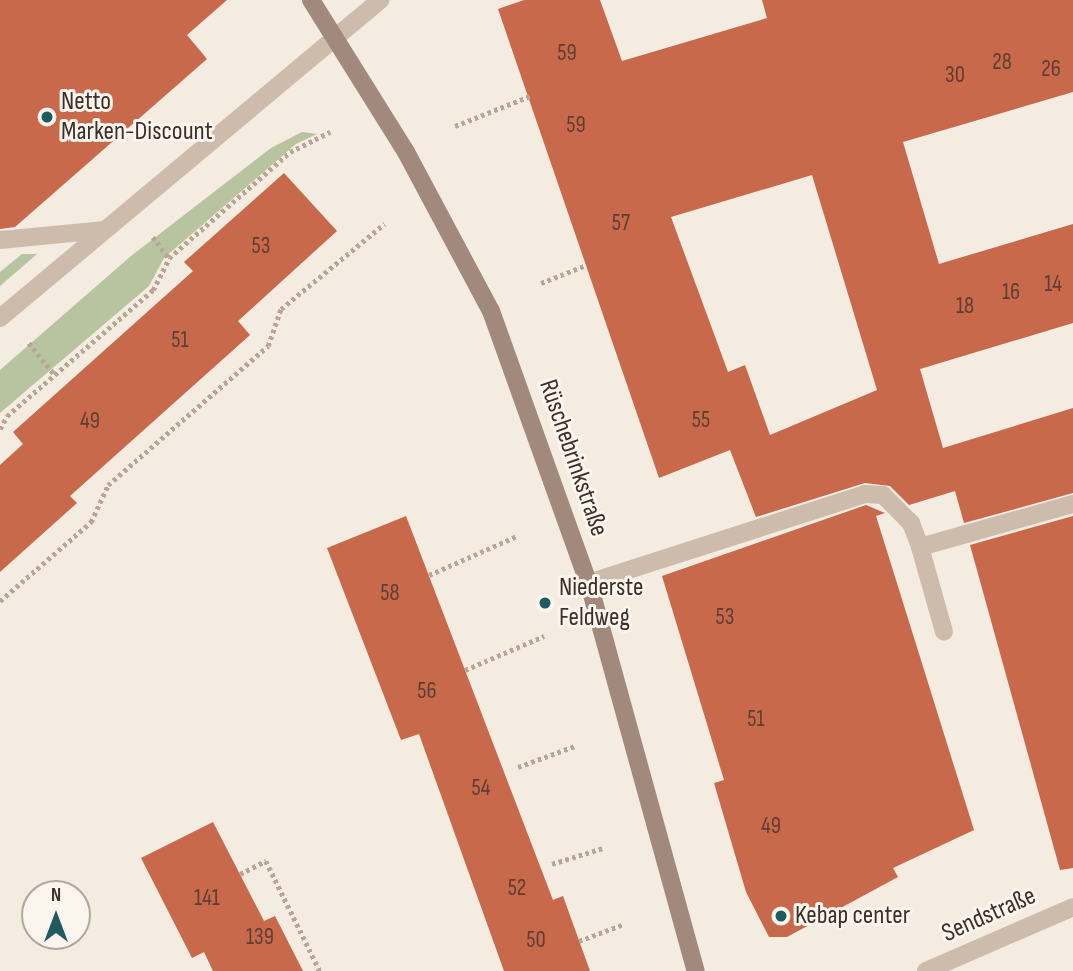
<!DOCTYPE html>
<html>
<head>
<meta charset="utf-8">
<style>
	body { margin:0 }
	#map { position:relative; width:1073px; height:971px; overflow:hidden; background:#f4ebe1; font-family:"Sofia Sans Condensed",sans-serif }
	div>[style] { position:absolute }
	.green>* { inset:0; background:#b8c4a0 }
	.building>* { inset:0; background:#c8694b }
	.path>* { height:4.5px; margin-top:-2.25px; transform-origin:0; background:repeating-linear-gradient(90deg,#b9a596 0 3.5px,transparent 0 7px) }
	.service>* { height:18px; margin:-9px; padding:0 9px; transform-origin:9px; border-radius:9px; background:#cdbbac }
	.minor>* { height:18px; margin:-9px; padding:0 9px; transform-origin:9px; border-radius:9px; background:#cdbbac }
	.secondary>* { height:18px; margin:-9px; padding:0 9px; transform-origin:9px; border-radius:9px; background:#a18a7d }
	.dots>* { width:19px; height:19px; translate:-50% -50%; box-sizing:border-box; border:4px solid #fbf5ee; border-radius:50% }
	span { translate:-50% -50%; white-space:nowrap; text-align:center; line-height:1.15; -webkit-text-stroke:6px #fbf5ee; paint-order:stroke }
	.number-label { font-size:23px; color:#5e3e33 }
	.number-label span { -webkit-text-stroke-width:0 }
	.poi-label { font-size:26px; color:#3b302b }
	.left { translate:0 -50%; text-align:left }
	.street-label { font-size:26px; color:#3b302b }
	.north { position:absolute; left:21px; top:880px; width:70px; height:70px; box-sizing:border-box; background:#fbf5ee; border:2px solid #aea6a0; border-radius:50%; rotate:0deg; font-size:19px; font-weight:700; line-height:28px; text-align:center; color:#3b302b }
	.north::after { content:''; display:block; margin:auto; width:24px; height:32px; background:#1f5a5e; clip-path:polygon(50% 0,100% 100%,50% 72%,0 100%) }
</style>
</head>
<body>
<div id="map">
	<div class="green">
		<div style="clip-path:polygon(302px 132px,317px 134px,296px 144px,164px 258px,149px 286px,0 413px,0 370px,131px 256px,271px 148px)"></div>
		<div style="clip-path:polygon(22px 254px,37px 254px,0 286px,0 272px)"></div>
	</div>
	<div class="building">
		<div style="clip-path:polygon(0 0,227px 0,187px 35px,207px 59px,15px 227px,0 229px)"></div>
		<div style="clip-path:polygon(evenodd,524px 0,600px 0,622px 61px,767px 18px,762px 0,1073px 0,1073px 92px,903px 142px,939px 264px,1073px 224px,1073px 323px,920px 369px,943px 448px,1073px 408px,1073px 493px,964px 523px,955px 491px,909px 505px,890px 486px,865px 483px,756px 517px,730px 450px,659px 478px,498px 9px,524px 0,812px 175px,877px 390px,770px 435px,745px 365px,728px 372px,671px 217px,812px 175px)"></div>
		<div style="clip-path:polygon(284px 173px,337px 231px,238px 321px,250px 335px,70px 496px,77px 503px,0 572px,0 465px,23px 444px,13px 432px,193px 271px,184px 262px)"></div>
		<div style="clip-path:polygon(866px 505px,885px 513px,876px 516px,974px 830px,893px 868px,898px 877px,787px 937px,769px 937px,746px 892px,714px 783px,724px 780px,662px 576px)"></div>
		<div style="clip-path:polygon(406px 516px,553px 900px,563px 896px,590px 971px,504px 971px,419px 734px,401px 740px,327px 548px)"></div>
		<div style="clip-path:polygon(1073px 516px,1073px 868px,1060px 870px,970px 545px)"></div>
		<div style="clip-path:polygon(213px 822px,264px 921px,275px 916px,303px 971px,213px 971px,204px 952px,192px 958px,141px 858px)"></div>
	</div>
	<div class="path">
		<div style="left:455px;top:126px;width:81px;rotate:-21.8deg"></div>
		<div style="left:153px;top:237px;width:26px;rotate:53deg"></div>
		<div style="left:541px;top:283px;width:46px;rotate:-21.6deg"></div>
		<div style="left:29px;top:343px;width:41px;rotate:50.9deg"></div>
		<div style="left:0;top:429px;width:15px;rotate:-62deg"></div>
		<div style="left:7px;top:416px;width:193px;rotate:-40.8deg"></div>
		<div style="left:153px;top:290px;width:36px;rotate:-63deg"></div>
		<div style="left:169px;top:258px;width:161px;rotate:-41.2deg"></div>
		<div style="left:290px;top:152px;width:45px;rotate:-26.6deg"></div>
		<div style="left:429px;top:575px;width:96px;rotate:-23.9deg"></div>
		<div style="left:0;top:601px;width:121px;rotate:-41deg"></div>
		<div style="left:91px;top:522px;width:41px;rotate:-65.3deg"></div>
		<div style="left:108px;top:485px;width:212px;rotate:-41deg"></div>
		<div style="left:268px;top:346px;width:39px;rotate:-71deg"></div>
		<div style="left:281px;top:309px;width:134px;rotate:-39.5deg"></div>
		<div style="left:465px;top:670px;width:86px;rotate:-23.3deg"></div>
		<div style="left:518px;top:767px;width:61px;rotate:-20.2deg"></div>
		<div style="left:552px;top:864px;width:53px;rotate:-17.4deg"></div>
		<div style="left:240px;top:874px;width:29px;rotate:-27deg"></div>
		<div style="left:266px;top:861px;width:123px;rotate:63.9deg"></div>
		<div style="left:579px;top:941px;width:48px;rotate:-20.7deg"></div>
	</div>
	<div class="service">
		<div style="left:0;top:240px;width:103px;rotate:-5.5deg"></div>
		<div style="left:920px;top:547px;width:88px;rotate:74.2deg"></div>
		<div style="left:588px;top:583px;width:291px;rotate:-17.8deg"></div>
		<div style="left:865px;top:494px;width:18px;rotate:3deg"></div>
		<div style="left:883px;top:495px;width:40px;rotate:45deg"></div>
		<div style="left:911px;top:523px;width:26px;rotate:69deg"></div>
		<div style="left:920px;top:547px;width:159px;rotate:-15.7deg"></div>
	</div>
	<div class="minor">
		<div style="left:0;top:318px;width:496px;rotate:-39.9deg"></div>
		<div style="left:926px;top:971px;width:160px;rotate:-23.5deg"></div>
	</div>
	<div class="secondary">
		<div style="left:311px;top:0;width:179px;rotate:58deg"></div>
		<div style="left:406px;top:152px;width:180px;rotate:61.9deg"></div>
		<div style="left:491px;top:311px;width:297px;rotate:70.3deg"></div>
		<div style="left:591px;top:591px;width:394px;rotate:74.6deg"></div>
	</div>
	<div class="dots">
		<div style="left:47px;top:117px;background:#1f5a5e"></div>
		<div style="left:545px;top:603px;background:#1f5a5e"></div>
		<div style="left:781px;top:916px;background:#1f5a5e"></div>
	</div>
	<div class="number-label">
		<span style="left:567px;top:53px">59</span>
		<span style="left:1002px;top:62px">28</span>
		<span style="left:1051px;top:69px">26</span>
		<span style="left:955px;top:75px">30</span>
		<span style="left:576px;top:125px">59</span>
		<span style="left:621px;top:223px">57</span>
		<span style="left:261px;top:246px">53</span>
		<span style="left:1053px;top:284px">14</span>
		<span style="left:1011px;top:292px">16</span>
		<span style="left:965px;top:306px">18</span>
		<span style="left:180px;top:340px">51</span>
		<span style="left:701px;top:420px">55</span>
		<span style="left:90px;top:421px">49</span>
		<span style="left:390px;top:593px">58</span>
		<span style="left:725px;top:617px">53</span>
		<span style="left:427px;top:691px">56</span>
		<span style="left:756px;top:719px">51</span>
		<span style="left:481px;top:788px">54</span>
		<span style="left:771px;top:826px">49</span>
		<span style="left:517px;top:888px">52</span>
		<span style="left:207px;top:898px">141</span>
		<span style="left:260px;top:937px">139</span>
		<span style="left:536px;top:940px">50</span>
	</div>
	<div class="poi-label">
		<span class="left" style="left:61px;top:117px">Netto<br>Marken-Discount</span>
		<span class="left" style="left:559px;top:603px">Niederste<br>Feldweg</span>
		<span class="left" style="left:795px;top:916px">Kebap center</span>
	</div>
	<div class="street-label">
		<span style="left:573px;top:458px;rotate:71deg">Rüschebrinkstraße</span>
		<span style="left:989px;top:915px;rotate:-24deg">Sendstraße</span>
	</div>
	<div class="north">N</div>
</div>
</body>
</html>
